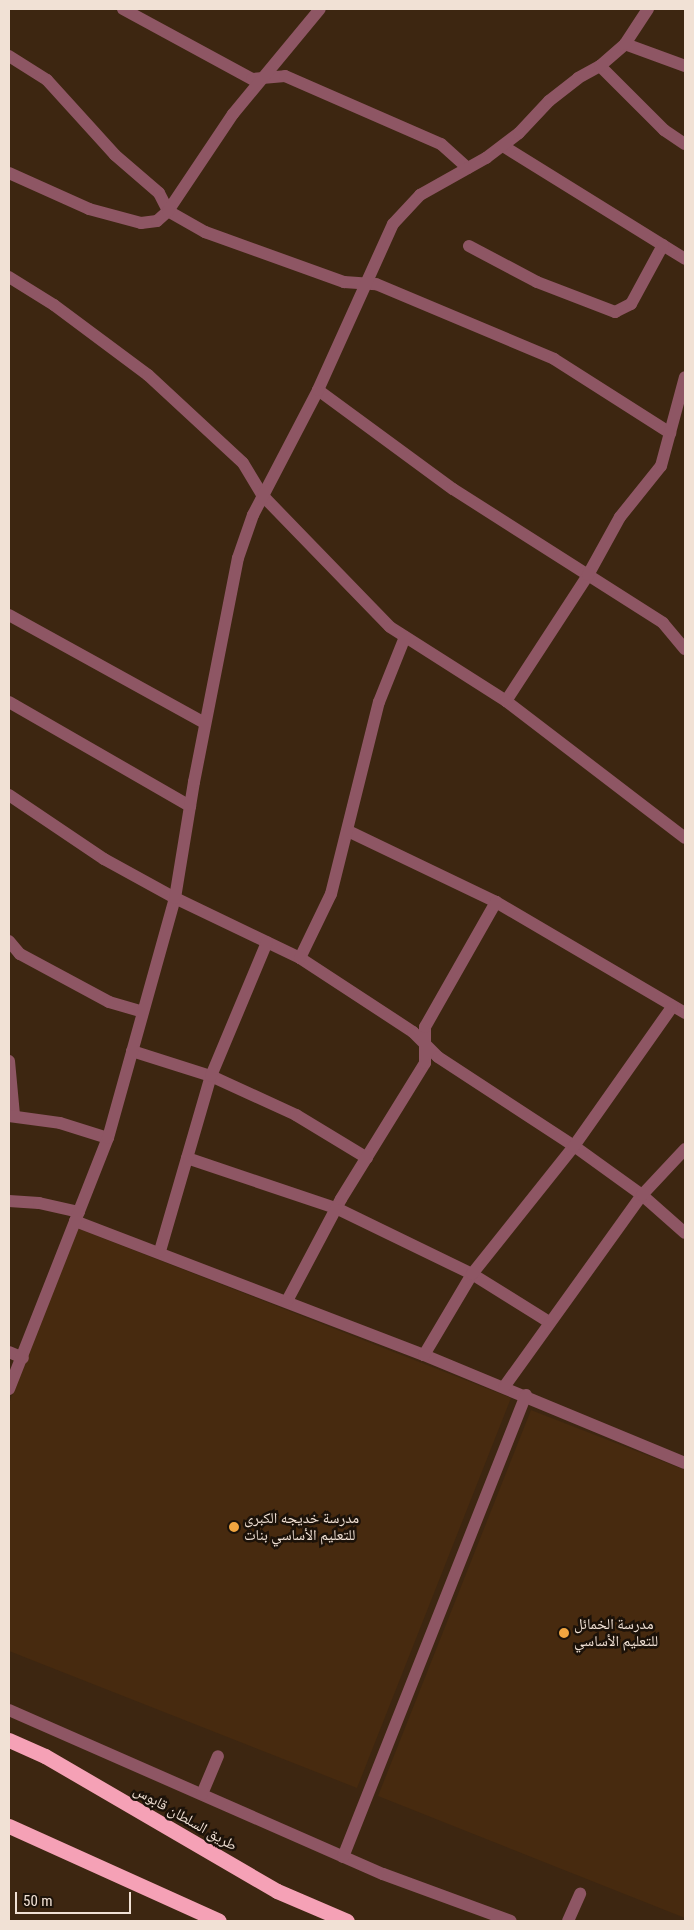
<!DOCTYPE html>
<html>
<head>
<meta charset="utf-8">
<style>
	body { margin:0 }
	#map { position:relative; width:694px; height:1930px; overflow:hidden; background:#3d2611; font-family:"Roboto Condensed","Noto Naskh Arabic",sans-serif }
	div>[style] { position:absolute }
	.built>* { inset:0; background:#472a0f }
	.minor>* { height:12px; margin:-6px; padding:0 6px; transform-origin:6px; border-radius:6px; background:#8e5664 }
	.highway>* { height:15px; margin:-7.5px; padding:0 7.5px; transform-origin:7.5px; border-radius:7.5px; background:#f5a1b6 }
	.dots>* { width:14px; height:14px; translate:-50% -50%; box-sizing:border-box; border:2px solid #1c1209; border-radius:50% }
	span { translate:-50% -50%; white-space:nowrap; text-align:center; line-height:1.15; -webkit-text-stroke:5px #1c1209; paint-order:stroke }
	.poi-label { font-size:15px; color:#f1e1d5 }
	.left { translate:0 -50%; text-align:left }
	.street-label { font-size:15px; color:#f1e1d5 }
	.frame { position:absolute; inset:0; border:10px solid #f1e1d5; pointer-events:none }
	.scale { position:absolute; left:15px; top:1892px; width:116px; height:22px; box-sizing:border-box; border:2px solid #f1e1d5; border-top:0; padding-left:6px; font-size:15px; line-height:18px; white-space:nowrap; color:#f1e1d5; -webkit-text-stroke:4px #1c1209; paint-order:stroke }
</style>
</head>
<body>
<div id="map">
	<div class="built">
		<div style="clip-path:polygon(77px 1228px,511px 1398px,357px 1788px,9px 1651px,9px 1403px)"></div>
		<div style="clip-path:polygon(531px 1410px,685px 1470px,685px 1918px,378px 1796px)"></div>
	</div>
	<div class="minor">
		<div style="left:123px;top:9px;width:147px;rotate:28.5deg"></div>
		<div style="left:252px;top:79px;width:33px;rotate:-5deg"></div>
		<div style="left:285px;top:76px;width:170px;rotate:23.6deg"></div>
		<div style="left:441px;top:144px;width:36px;rotate:42deg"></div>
		<div style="left:625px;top:44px;width:64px;rotate:20.1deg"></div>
		<div style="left:9px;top:56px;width:45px;rotate:32.3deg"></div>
		<div style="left:47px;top:80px;width:101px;rotate:47.8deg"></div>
		<div style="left:115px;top:155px;width:58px;rotate:40.8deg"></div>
		<div style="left:159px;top:193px;width:20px;rotate:63deg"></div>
		<div style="left:168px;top:211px;width:43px;rotate:29.6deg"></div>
		<div style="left:205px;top:232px;width:148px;rotate:19.8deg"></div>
		<div style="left:344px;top:282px;width:32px;rotate:4deg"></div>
		<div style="left:376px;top:284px;width:193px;rotate:22.8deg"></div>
		<div style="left:554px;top:359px;width:138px;rotate:32.5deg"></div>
		<div style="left:600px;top:66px;width:91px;rotate:45deg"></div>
		<div style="left:664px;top:130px;width:25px;rotate:34deg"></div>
		<div style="left:503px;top:146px;width:214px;rotate:31.8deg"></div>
		<div style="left:9px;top:173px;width:88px;rotate:24.2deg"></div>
		<div style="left:89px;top:209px;width:54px;rotate:15.1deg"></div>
		<div style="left:141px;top:223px;width:16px;rotate:-7deg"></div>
		<div style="left:157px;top:221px;width:15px;rotate:-42deg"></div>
		<div style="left:168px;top:211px;width:117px;rotate:-56.2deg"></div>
		<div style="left:233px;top:114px;width:136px;rotate:-50.4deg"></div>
		<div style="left:469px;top:246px;width:77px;rotate:27.9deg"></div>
		<div style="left:537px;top:282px;width:84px;rotate:21deg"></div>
		<div style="left:615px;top:312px;width:18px;rotate:-27deg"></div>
		<div style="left:631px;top:304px;width:67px;rotate:-61.5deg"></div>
		<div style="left:9px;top:277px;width:53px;rotate:31.9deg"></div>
		<div style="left:54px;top:305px;width:117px;rotate:36.7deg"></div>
		<div style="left:148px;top:375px;width:129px;rotate:42.8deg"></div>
		<div style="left:243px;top:463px;width:39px;rotate:59deg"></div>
		<div style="left:263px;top:496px;width:182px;rotate:45.9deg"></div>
		<div style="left:390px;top:627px;width:138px;rotate:32.5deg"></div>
		<div style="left:506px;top:701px;width:225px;rotate:37.4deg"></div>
		<div style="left:318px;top:390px;width:167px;rotate:36.3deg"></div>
		<div style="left:453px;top:489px;width:249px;rotate:32.5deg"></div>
		<div style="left:663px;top:623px;width:34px;rotate:50deg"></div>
		<div style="left:9px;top:615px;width:224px;rotate:28.9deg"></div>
		<div style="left:506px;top:701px;width:150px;rotate:-56.9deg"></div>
		<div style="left:588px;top:575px;width:66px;rotate:-61.1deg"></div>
		<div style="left:620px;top:517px;width:65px;rotate:-51.2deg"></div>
		<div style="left:661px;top:466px;width:92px;rotate:-74.9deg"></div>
		<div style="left:9px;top:702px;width:209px;rotate:29.9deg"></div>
		<div style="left:9px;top:795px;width:115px;rotate:34deg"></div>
		<div style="left:104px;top:859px;width:81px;rotate:28.8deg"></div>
		<div style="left:175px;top:898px;width:139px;rotate:25.6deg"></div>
		<div style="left:300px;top:958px;width:135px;rotate:33.2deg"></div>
		<div style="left:413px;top:1032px;width:35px;rotate:45deg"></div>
		<div style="left:438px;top:1057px;width:163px;rotate:33.2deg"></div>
		<div style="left:574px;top:1146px;width:84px;rotate:35.8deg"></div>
		<div style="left:642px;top:1195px;width:57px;rotate:41.5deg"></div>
		<div style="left:348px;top:831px;width:164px;rotate:25.6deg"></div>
		<div style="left:496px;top:902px;width:219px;rotate:30.4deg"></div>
		<div style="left:9px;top:941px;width:17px;rotate:50deg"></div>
		<div style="left:20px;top:954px;width:101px;rotate:28.3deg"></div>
		<div style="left:109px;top:1002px;width:35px;rotate:16deg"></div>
		<div style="left:300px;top:958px;width:71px;rotate:-64.2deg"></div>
		<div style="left:331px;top:894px;width:198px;rotate:-76deg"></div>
		<div style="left:379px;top:702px;width:70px;rotate:-68.2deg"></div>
		<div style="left:132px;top:1051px;width:83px;rotate:17.6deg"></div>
		<div style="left:211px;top:1076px;width:94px;rotate:24.6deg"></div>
		<div style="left:296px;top:1115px;width:83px;rotate:31.2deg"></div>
		<div style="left:9px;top:1061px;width:54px;rotate:84.7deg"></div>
		<div style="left:9px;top:1116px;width:51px;rotate:7.8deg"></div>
		<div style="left:60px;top:1123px;width:50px;rotate:17.4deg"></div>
		<div style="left:187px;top:1158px;width:157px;rotate:18.6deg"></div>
		<div style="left:336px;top:1208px;width:151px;rotate:25.9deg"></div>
		<div style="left:472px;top:1274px;width:91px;rotate:31.9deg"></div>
		<div style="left:9px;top:1201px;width:30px;rotate:4deg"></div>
		<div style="left:39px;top:1203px;width:41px;rotate:12.7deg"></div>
		<div style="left:75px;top:1221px;width:374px;rotate:21deg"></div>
		<div style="left:424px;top:1355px;width:282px;rotate:22.5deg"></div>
		<div style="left:160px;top:1251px;width:182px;rotate:-73.8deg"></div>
		<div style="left:211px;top:1076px;width:145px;rotate:-67.3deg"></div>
		<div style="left:287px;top:1301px;width:115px;rotate:-62.1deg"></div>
		<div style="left:341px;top:1199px;width:160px;rotate:-58.3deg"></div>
		<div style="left:425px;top:1063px;width:36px;rotate:-90deg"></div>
		<div style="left:425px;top:1027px;width:144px;rotate:-60.4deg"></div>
		<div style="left:9px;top:1352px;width:15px;rotate:23deg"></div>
		<div style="left:424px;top:1355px;width:94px;rotate:-59.3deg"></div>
		<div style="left:472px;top:1274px;width:164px;rotate:-51.4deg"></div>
		<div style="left:574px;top:1146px;width:170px;rotate:-54.8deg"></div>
		<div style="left:504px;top:1387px;width:236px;rotate:-54.3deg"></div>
		<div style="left:642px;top:1195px;width:63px;rotate:-46.9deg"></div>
		<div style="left:9px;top:1389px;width:270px;rotate:-68.5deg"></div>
		<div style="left:108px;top:1138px;width:249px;rotate:-74.4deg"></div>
		<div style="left:175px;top:898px;width:118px;rotate:-80.7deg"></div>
		<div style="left:194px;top:782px;width:228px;rotate:-78.9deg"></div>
		<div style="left:238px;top:558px;width:46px;rotate:-70.8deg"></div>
		<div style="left:253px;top:515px;width:141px;rotate:-62.5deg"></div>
		<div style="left:318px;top:390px;width:182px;rotate:-65.7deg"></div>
		<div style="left:393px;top:224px;width:40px;rotate:-47deg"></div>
		<div style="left:420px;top:195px;width:76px;rotate:-29.3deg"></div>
		<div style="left:486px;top:158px;width:41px;rotate:-37.1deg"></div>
		<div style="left:519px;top:133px;width:44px;rotate:-46.8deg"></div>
		<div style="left:549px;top:101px;width:37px;rotate:-38deg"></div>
		<div style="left:578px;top:78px;width:25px;rotate:-29deg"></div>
		<div style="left:600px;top:66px;width:33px;rotate:-41deg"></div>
		<div style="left:625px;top:44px;width:42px;rotate:-56.7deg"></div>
		<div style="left:9px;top:1710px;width:408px;rotate:23.7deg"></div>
		<div style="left:383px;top:1874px;width:136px;rotate:20.2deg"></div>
		<div style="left:202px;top:1794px;width:41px;rotate:-67.2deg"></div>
		<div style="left:343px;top:1857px;width:497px;rotate:-68.4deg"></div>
		<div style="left:568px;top:1921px;width:30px;rotate:-66deg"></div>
	</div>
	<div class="highway">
		<div style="left:9px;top:1740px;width:39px;rotate:24deg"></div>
		<div style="left:45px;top:1756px;width:268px;rotate:30.2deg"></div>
		<div style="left:277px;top:1891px;width:76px;rotate:23.2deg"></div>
		<div style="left:9px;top:1826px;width:230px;rotate:24.3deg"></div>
	</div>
	<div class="dots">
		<div style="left:234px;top:1527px;background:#f1a540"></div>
		<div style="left:564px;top:1633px;background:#f1a540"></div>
	</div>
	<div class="poi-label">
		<span class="left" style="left:244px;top:1527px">مدرسة خديجه الكبرى<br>للتعليم الأساسي بنات</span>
		<span class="left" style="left:574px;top:1633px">مدرسة الخمائل<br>للتعليم الأساسي</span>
	</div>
	<div class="street-label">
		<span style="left:185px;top:1818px;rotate:30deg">طريق السلطان قابوس</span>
	</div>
	<div class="frame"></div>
	<div class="scale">50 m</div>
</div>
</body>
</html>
